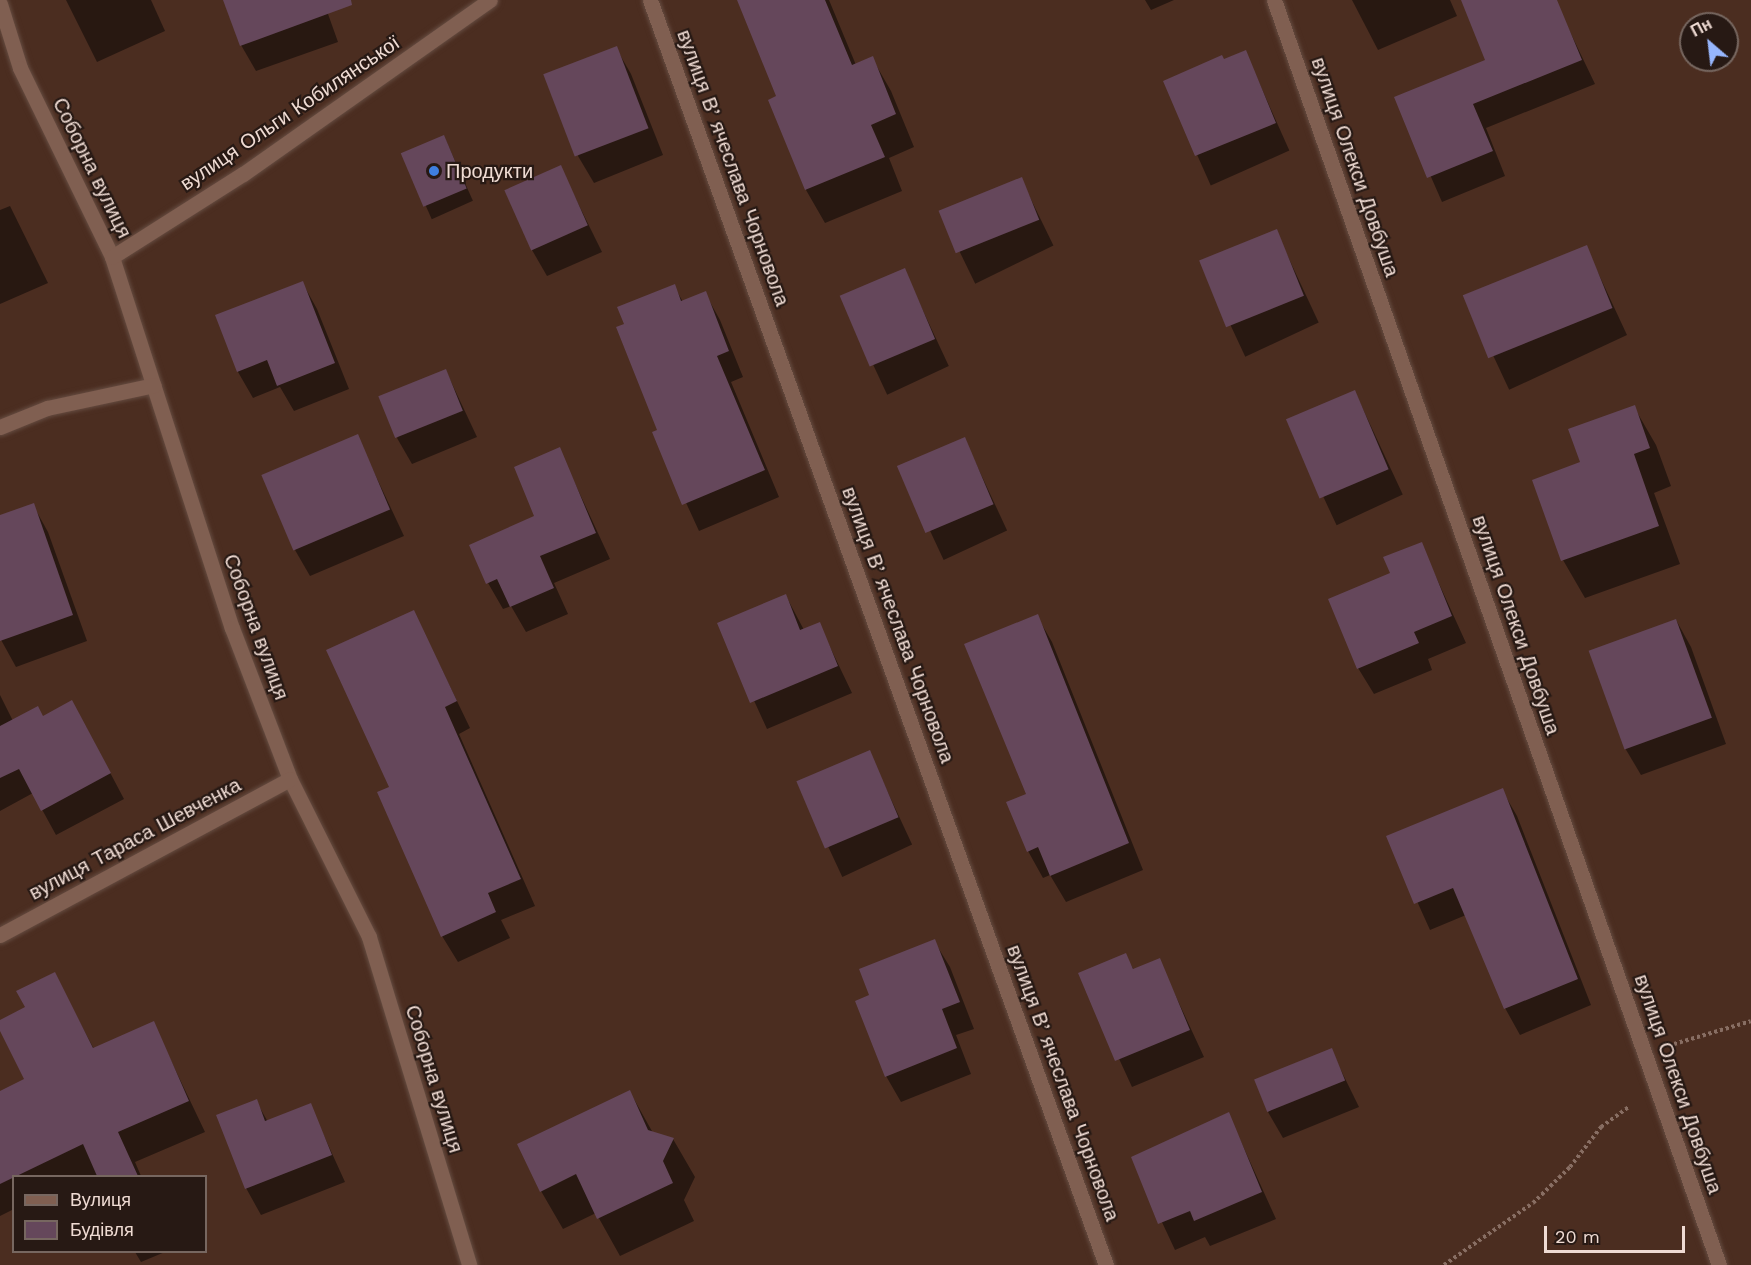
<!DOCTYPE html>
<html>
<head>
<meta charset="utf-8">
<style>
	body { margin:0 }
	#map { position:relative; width:1751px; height:1265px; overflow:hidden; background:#4b2d20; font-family:"Work Sans",sans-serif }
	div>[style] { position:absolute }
	.shadow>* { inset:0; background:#0007; transform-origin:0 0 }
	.building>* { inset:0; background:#65475b; transform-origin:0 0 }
	.path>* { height:4px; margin-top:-2px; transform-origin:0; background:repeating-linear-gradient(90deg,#886e63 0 3px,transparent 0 6px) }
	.roads { filter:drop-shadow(0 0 2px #654c41) drop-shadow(0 0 2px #654c41) }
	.minor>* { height:15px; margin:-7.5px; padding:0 7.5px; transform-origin:7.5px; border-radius:7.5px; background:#805f51 }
	.dots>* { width:16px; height:16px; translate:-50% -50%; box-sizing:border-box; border:3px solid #271914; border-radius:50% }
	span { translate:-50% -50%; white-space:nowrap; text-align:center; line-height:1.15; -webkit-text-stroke:4.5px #271914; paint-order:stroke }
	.street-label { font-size:20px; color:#efdbd3 }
	.poi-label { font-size:20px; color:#efdbd3 }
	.left { translate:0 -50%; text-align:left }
	.legend { position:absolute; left:12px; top:1175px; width:195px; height:78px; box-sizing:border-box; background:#271914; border:2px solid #776760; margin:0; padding:8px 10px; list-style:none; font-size:18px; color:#efdbd3 }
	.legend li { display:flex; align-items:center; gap:12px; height:30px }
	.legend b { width:30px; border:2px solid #776760 }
	.north { position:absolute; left:1679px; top:12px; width:60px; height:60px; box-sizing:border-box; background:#271914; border:2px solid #776760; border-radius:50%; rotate:332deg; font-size:16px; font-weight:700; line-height:24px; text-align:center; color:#efdbd3 }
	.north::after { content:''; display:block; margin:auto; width:21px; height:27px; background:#97b6fd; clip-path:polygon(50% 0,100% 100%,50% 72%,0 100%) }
	.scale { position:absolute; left:1544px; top:1226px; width:141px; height:27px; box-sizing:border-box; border:3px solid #efdbd3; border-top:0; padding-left:8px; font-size:18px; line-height:21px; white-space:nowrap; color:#efdbd3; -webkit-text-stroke:4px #271914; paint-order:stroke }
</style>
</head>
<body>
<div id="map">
	<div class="shadow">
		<div style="clip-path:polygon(66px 0,151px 0,165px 31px,97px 62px)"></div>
		<div style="clip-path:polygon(225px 0,323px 0,338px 42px,256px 71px,241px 45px)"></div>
		<div style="clip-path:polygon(738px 0,829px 0,856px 65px,872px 58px,891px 91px,914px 147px,889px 158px,902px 191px,825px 223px,806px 190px,778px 97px)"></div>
		<div style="clip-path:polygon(1145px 0,1174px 0,1151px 10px)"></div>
		<div style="clip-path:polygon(1352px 0,1450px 0,1457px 16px,1378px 50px)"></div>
		<div style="clip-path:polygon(1463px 0,1518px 0,1561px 13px,1595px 84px,1486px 128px,1505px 176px,1442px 202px,1396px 97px,1487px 61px)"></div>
		<div style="clip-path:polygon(616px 48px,631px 74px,663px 155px,594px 183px,578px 156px)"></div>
		<div style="left:1245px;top:51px;width:109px;height:86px;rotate:66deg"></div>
		<div style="left:444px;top:136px;width:71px;height:45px;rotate:66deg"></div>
		<div style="clip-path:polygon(560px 167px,602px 252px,547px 276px,532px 250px)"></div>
		<div style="left:1021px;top:179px;width:74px;height:87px;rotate:64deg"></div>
		<div style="clip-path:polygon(10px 206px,48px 283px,0 304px,0 210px)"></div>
		<div style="left:1276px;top:231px;width:101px;height:81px;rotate:65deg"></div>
		<div style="left:1586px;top:247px;width:97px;height:130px;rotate:65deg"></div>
		<div style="left:904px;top:270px;width:106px;height:68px;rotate:65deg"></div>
		<div style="clip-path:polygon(302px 282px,317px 309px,349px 389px,294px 411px,280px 387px,253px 398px,238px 372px,217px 316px)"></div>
		<div style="clip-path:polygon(674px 286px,683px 302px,705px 293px,720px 320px,743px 377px,731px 382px,779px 497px,699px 531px,654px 433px,659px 430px,626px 324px)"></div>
		<div style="clip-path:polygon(446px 371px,477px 437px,412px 464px,397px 438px)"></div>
		<div style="left:1355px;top:392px;width:113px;height:73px;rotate:65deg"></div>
		<div style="clip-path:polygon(1634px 407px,1656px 445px,1671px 486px,1654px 493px,1680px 564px,1585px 598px,1563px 560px,1582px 463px)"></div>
		<div style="clip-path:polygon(357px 436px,404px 536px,310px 576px,295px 550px)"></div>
		<div style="left:964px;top:438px;width:102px;height:70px;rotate:65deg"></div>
		<div style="clip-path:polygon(559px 449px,610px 559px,554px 583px,568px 614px,526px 632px,511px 606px,503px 609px,488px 583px,536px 517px)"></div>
		<div style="clip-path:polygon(33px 505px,48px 532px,87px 641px,16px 667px,0 638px,0 517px)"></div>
		<div style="clip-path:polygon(1421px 544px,1466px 643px,1428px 659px,1432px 670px,1374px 694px,1358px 668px,1392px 574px)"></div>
		<div style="clip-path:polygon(786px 596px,804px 630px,819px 624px,852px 693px,767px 729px,719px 624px)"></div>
		<div style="clip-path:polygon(414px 612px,470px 728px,459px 734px,535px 906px,501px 920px,510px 938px,458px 962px,442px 936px,391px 787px)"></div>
		<div style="clip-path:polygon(1037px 616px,1052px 642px,1143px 870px,1066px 902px,1050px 875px,1043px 878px,1028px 851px)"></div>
		<div style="clip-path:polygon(1676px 620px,1691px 647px,1726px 744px,1641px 775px,1625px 748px)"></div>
		<div style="clip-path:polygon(0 695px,13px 721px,86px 727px,124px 799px,56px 835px,33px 793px,0 811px)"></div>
		<div style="left:869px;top:752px;width:102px;height:77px;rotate:65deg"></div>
		<div style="clip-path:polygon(1502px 790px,1517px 816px,1591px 1005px,1520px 1035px,1505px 1008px,1466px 915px,1430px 930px,1388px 837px)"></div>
		<div style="clip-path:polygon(934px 941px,950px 967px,974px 1029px,956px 1035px,971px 1074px,901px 1102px,886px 1076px)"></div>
		<div style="clip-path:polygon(1125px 955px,1134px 970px,1159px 960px,1204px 1057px,1132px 1087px,1080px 974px)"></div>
		<div style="clip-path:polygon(54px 974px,94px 1049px,153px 1023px,205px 1132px,135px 1162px,141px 1176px,14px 1176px,14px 1209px,0 1216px,0 1092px,26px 1080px,0 1021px,27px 1008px)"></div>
		<div style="clip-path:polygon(1331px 1050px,1359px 1107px,1283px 1138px,1268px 1112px)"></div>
		<div style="clip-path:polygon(630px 1092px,653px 1133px,673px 1139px,695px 1177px,684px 1200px,694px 1221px,620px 1256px,596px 1213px,563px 1229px,541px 1191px)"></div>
		<div style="clip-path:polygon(256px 1101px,268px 1122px,310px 1105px,345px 1182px,261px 1215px,246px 1188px)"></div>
		<div style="clip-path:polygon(1228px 1113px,1276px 1219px,1210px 1246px,1205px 1237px,1175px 1250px,1132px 1158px)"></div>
		<div style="clip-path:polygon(135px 1252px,165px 1252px,141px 1262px)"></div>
	</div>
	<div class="building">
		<div style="clip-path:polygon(223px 0,351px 0,352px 5px,240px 46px)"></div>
		<div style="clip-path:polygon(737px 0,825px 0,852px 65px,873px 56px,896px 114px,871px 125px,885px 157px,805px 190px,768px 100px,776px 96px)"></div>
		<div style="clip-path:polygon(1461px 0,1557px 0,1582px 60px,1473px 104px,1493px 151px,1427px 178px,1394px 97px,1485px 60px)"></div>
		<div style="left:617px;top:46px;width:88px;height:79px;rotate:69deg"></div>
		<div style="clip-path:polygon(1246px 50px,1276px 123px,1195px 156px,1163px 81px,1222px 55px,1224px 59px)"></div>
		<div style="left:444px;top:135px;width:58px;height:47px;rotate:67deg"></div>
		<div style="left:561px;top:165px;width:66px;height:62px;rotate:66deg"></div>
		<div style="left:1022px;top:177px;width:46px;height:90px;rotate:68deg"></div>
		<div style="left:1277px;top:229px;width:72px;height:84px;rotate:68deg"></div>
		<div style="left:1587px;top:245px;width:68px;height:134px;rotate:68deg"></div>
		<div style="left:905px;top:268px;width:77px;height:71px;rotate:67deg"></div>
		<div style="clip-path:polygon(303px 281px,335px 363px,277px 386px,267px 360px,237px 372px,215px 315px)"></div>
		<div style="clip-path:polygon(675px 284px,681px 301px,706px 291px,729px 351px,717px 356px,765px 470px,682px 505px,652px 432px,657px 430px,616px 327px,624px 324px,617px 307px)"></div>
		<div style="left:446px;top:369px;width:45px;height:73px;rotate:68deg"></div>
		<div style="left:1355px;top:390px;width:86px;height:75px;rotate:67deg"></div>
		<div style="clip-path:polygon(1635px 405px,1650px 448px,1634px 454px,1659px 526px,1561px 561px,1532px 480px,1580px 462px,1568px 429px)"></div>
		<div style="left:358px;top:434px;width:82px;height:105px;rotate:67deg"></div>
		<div style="left:965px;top:437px;width:73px;height:74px;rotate:67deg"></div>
		<div style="clip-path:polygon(560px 447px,596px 533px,540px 556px,554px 588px,510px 607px,497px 579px,486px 584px,469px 545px,534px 516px,514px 467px)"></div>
		<div style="clip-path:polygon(34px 503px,73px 615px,0 641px,0 515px)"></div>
		<div style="clip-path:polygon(1422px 542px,1452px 616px,1414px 632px,1419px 643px,1357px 669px,1328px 599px,1390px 573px,1383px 557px)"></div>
		<div style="clip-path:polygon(786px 594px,800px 630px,820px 622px,838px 666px,750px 703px,717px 623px)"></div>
		<div style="clip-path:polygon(414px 610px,457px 701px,445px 707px,521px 879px,488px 893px,496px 912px,441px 937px,377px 792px,389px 787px,326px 650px)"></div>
		<div style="clip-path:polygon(1038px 614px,1129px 843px,1050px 876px,1038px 847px,1027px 852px,1006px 802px,1026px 794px,964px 644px)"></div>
		<div style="left:1676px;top:619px;width:105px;height:93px;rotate:70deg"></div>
		<div style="clip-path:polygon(72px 700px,111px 773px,41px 811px,19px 769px,0 778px,0 726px,38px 706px,43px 716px)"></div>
		<div style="left:870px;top:750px;width:73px;height:80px;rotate:67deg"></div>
		<div style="clip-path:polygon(1503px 788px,1578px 979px,1504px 1009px,1453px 888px,1414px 904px,1386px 836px)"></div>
		<div style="clip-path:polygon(935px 939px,960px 1002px,942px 1009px,957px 1048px,885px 1077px,855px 1001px,869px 995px,859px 969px)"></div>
		<div style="clip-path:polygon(1126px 953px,1133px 969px,1160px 958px,1190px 1030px,1115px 1061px,1078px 973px)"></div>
		<div style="clip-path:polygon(55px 972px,93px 1048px,154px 1021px,189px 1101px,118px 1132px,138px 1176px,97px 1176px,83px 1144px,0 1184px,0 1091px,24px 1079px,0 1031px,0 1020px,25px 1007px,16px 991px)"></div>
		<div style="left:1332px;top:1048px;width:35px;height:84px;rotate:68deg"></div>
		<div style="clip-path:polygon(630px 1090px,648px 1130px,674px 1138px,663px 1161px,673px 1183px,597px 1219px,576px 1174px,540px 1192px,517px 1144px)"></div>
		<div style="clip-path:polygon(257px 1099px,265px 1121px,311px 1103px,332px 1155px,245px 1189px,216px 1115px)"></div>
		<div style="clip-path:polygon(1229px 1112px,1262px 1192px,1194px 1221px,1190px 1211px,1158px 1224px,1131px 1157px)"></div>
	</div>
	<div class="path">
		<div style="left:1674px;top:1044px;width:80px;rotate:-16.6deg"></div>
		<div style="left:1444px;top:1265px;width:108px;rotate:-34.9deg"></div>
		<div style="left:1533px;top:1203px;width:52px;rotate:-44.2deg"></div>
		<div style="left:1570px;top:1167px;width:51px;rotate:-52.2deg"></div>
		<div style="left:1601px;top:1127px;width:34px;rotate:-36deg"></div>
	</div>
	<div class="roads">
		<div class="minor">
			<div style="left:650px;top:0;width:1345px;rotate:70.18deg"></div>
			<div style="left:1274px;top:0;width:1341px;rotate:70.62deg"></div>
			<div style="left:0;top:4px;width:67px;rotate:72.6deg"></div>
			<div style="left:20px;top:68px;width:210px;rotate:64deg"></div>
			<div style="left:112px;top:257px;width:390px;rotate:72.1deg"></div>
			<div style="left:232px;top:628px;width:162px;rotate:69deg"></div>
			<div style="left:290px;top:779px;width:177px;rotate:63.4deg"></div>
			<div style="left:369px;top:937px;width:343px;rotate:73deg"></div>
			<div style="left:112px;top:257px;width:155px;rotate:-32.4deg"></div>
			<div style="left:243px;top:174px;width:302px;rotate:-35.2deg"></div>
			<div style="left:0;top:427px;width:51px;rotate:-22deg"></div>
			<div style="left:47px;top:408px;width:109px;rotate:-12.1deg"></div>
			<div style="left:0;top:935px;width:329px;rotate:-28.3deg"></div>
		</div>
	</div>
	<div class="dots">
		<div style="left:434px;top:171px;background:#3f7fe0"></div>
	</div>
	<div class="street-label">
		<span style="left:290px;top:113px;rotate:-34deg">вулиця Ольги Кобилянської</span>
		<span style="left:1355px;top:167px;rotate:71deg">вулиця Олекси Довбуша</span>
		<span style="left:92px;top:168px;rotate:64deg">Соборна вулиця</span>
		<span style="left:733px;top:168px;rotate:70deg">вулиця Вʼячеслава Чорновола</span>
		<span style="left:898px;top:625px;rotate:70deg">вулиця Вʼячеслава Чорновола</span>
		<span style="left:1516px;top:625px;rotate:71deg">вулиця Олекси Довбуша</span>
		<span style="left:256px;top:627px;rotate:70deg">Соборна вулиця</span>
		<span style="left:135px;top:839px;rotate:-28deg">вулиця Тараса Шевченка</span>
		<span style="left:434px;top:1079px;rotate:73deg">Соборна вулиця</span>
		<span style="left:1063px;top:1083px;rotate:70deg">вулиця Вʼячеслава Чорновола</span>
		<span style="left:1678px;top:1084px;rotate:71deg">вулиця Олекси Довбуша</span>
	</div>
	<div class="poi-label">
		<span class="left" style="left:446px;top:171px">Продукти</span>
	</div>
	<ul class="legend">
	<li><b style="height:8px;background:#805f51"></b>Вулиця</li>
	<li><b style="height:16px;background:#65475b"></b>Будівля</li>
	</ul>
	<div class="north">Пн</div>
	<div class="scale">20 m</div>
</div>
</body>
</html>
